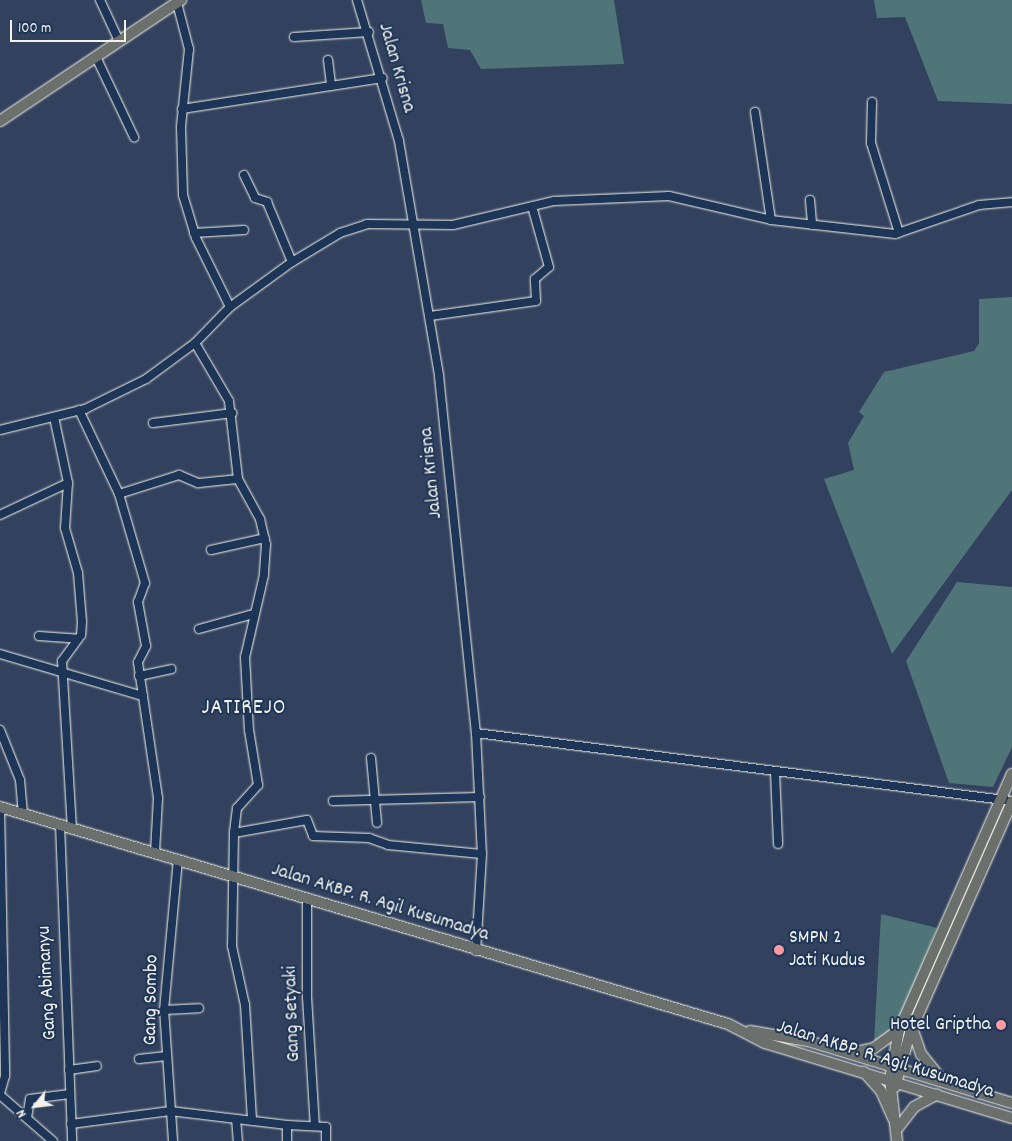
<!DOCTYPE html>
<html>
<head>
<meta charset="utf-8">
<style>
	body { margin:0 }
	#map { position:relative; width:1012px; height:1141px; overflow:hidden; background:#32425e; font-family:Dekko,sans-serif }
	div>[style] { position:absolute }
	.green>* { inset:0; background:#4f7578 }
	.roads { filter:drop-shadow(0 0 1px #f4f1e8) drop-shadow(0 0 1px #f4f1e8) }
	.minor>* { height:8px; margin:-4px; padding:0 4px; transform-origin:4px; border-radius:4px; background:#1d3557 }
	.major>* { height:10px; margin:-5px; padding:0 5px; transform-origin:5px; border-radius:5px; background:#6b706d }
	.dots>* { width:14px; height:14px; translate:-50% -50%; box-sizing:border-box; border:2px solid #1d3557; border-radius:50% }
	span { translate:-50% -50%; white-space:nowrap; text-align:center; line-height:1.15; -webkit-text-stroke:4px #1d3557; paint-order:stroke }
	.street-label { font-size:20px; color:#f4f1e8 }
	.poi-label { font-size:20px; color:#f4f1e8 }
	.left { translate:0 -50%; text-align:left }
	.right { translate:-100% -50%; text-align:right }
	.quarter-label { font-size:22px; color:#f4f1e8; letter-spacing:1px }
	.north { position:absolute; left:10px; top:1081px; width:50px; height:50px; -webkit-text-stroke:4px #1d3557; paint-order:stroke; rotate:241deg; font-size:14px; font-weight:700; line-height:20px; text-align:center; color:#f4f1e8 }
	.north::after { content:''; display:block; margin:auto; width:18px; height:22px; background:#f4f1e8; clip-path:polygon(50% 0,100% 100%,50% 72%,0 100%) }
	.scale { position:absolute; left:10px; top:20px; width:116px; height:22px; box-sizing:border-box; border:2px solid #f4f1e8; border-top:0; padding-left:6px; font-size:15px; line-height:18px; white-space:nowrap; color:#f4f1e8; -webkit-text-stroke:4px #1d3557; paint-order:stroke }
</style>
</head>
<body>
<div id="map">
	<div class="green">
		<div style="clip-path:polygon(421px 0,614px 0,624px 64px,481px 69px,470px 50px,448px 48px,443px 24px,426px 23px)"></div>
		<div style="clip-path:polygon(874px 0,1012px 0,1012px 104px,938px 101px,905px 17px,877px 18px)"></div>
		<div style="clip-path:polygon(1012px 297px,1012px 490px,892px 654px,824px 479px,854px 470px,848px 443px,864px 416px,859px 412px,884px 372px,974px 351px,979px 343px,979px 299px)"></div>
		<div style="clip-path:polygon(957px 582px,1012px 587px,1012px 747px,993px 787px,949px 783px,906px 661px)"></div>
		<div style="clip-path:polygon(881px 914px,937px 928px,898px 1024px,886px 1038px,874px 1042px)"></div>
	</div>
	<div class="roads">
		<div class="minor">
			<div style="left:100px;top:0;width:45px;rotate:65.1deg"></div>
			<div style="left:357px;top:0;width:147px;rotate:73.4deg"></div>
			<div style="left:399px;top:141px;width:238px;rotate:80.3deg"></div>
			<div style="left:439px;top:376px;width:359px;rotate:84.1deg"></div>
			<div style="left:476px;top:733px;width:121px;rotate:87.2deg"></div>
			<div style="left:482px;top:854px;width:97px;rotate:93.5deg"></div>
			<div style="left:177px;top:3px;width:48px;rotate:75.4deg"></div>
			<div style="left:189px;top:49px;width:78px;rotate:95.9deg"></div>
			<div style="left:181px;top:127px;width:68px;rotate:88.3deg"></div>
			<div style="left:183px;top:195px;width:45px;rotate:73.2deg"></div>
			<div style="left:196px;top:238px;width:77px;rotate:63.8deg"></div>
			<div style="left:294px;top:37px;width:75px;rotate:-3.8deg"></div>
			<div style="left:96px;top:57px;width:89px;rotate:64.6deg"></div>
			<div style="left:328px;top:60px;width:26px;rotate:83deg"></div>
			<div style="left:872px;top:102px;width:41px;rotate:91.4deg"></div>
			<div style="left:871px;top:143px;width:94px;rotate:72.7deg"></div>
			<div style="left:182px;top:109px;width:203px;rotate:-8.8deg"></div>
			<div style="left:755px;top:112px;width:109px;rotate:81.6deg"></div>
			<div style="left:244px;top:175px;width:25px;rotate:64deg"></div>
			<div style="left:255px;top:198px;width:13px;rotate:18deg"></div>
			<div style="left:267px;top:202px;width:65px;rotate:67.4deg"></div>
			<div style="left:810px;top:200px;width:25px;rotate:85deg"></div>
			<div style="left:194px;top:233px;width:50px;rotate:-3.4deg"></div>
			<div style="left:430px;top:316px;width:107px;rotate:-8.1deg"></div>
			<div style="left:536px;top:301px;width:22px;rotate:-93deg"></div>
			<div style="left:535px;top:279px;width:18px;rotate:-41deg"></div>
			<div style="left:549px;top:267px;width:63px;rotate:-105.6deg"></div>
			<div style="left:195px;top:343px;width:67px;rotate:59.6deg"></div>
			<div style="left:229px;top:401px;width:79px;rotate:83.4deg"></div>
			<div style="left:238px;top:479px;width:46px;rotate:61.2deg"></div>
			<div style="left:260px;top:519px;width:26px;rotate:77deg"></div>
			<div style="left:266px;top:544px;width:31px;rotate:94deg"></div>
			<div style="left:264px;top:575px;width:84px;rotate:103deg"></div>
			<div style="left:245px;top:657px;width:73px;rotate:86.9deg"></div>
			<div style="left:249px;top:730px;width:56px;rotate:80.7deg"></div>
			<div style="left:258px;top:785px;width:31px;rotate:132deg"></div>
			<div style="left:237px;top:808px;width:25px;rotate:97deg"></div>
			<div style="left:234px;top:833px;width:113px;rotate:91deg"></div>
			<div style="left:232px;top:946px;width:60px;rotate:77.6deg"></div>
			<div style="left:245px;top:1005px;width:116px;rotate:86.5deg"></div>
			<div style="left:79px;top:410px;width:93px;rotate:64.5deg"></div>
			<div style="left:54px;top:417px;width:67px;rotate:78deg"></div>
			<div style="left:68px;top:483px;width:45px;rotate:93.8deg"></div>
			<div style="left:65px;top:528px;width:47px;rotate:73.9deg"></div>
			<div style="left:78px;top:573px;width:49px;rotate:85.3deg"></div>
			<div style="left:82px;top:622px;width:13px;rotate:94deg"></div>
			<div style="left:81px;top:635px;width:32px;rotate:126deg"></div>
			<div style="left:62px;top:661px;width:166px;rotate:86.6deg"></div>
			<div style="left:153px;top:423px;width:80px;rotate:-7.2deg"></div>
			<div style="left:0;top:430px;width:88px;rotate:-13.9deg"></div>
			<div style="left:85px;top:409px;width:68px;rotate:-26.2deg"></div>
			<div style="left:146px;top:379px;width:61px;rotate:-36.3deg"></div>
			<div style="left:195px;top:343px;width:50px;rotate:-45.8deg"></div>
			<div style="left:230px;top:307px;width:77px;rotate:-36deg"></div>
			<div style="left:292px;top:262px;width:56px;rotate:-31.1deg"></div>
			<div style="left:340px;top:233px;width:28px;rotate:-18deg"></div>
			<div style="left:367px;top:224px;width:86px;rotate:0.7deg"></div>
			<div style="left:453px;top:225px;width:104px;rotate:-13.4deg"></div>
			<div style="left:554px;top:201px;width:115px;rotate:-2.5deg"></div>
			<div style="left:669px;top:196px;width:105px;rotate:13.2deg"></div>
			<div style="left:771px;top:220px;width:125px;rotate:6.4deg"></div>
			<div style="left:895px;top:234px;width:89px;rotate:-19deg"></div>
			<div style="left:979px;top:205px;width:33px;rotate:-5deg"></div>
			<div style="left:0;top:515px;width:75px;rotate:-25.2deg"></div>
			<div style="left:211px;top:550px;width:55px;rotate:-12.5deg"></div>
			<div style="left:199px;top:629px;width:57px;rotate:-15.3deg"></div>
			<div style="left:39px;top:636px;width:39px;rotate:4deg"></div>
			<div style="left:0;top:654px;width:149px;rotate:16.4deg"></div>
			<div style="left:139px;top:676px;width:33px;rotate:-12deg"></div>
			<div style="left:0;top:730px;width:54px;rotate:68.2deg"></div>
			<div style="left:20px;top:780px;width:33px;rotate:85deg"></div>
			<div style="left:476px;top:733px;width:540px;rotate:7.23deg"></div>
			<div style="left:371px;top:758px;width:65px;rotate:84.7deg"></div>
			<div style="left:775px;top:771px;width:73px;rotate:87.6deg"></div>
			<div style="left:333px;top:801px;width:147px;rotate:-1.6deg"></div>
			<div style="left:0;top:808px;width:268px;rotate:88.9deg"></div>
			<div style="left:5px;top:1076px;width:19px;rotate:106deg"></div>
			<div style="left:60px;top:824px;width:317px;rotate:87.8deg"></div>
			<div style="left:234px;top:833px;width:74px;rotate:-10.1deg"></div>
			<div style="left:307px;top:820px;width:17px;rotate:69deg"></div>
			<div style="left:313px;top:836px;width:56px;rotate:2deg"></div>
			<div style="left:369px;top:838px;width:20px;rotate:20deg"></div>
			<div style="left:388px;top:845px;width:94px;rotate:5.5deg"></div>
			<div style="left:155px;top:852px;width:54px;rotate:-86.8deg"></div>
			<div style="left:158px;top:798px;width:137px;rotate:-98.4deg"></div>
			<div style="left:138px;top:662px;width:18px;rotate:-63deg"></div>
			<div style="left:146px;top:646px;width:45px;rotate:-100.3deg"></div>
			<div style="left:138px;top:602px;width:20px;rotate:-70deg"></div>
			<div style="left:145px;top:583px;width:93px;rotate:-106.3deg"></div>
			<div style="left:119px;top:494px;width:63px;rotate:-17.6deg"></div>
			<div style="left:179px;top:475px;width:21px;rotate:23deg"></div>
			<div style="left:198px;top:483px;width:40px;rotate:-5.7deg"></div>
			<div style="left:307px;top:900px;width:97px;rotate:90deg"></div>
			<div style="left:307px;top:997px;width:129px;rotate:86.5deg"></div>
			<div style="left:164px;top:1010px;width:35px;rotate:-3deg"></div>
			<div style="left:139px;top:1059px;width:28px;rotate:-6deg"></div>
			<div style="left:69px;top:1070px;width:28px;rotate:-8deg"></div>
			<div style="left:0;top:1095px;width:70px;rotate:41deg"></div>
			<div style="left:27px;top:1118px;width:19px;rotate:-81deg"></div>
			<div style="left:30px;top:1099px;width:40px;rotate:-7.1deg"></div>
			<div style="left:236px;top:1119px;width:22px;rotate:85deg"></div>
			<div style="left:71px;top:1124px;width:100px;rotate:-7.5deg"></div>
			<div style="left:170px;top:1111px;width:118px;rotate:6.8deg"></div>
			<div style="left:173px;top:1141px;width:131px;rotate:-93.9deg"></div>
			<div style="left:164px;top:1010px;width:151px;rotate:-84.7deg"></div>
			<div style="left:287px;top:1141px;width:16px;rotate:-90deg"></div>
			<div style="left:287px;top:1125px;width:39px;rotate:3deg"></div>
			<div style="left:326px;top:1127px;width:14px;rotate:90deg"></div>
		</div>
		<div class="major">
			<div style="left:0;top:121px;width:218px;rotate:-33.8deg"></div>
			<div style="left:0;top:807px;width:760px;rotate:16.6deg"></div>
			<div style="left:728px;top:1024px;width:42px;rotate:27.2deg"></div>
			<div style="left:765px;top:1043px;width:258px;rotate:16.9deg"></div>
			<div style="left:912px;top:1028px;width:28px;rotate:71deg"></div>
			<div style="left:921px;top:1054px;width:36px;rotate:51deg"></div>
			<div style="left:750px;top:1031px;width:59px;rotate:9.8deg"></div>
			<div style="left:808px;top:1041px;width:213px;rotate:16.9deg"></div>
			<div style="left:852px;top:1053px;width:23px;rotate:-13deg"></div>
			<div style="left:874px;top:1048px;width:31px;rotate:-36deg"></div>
			<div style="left:864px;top:1072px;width:25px;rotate:48deg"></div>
			<div style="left:881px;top:1091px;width:30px;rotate:66deg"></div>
			<div style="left:895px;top:1087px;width:56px;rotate:-74.5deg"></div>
			<div style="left:910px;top:1033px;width:253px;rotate:-66.2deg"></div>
			<div style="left:897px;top:1129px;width:28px;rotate:-52deg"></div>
			<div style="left:914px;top:1107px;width:26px;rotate:-29deg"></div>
			<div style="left:897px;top:1141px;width:62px;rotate:-96.4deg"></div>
			<div style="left:890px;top:1079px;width:50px;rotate:-79.6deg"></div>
			<div style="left:899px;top:1030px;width:280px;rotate:-66.2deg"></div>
		</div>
	</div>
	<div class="dots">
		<div style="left:779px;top:950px;background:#ff9aa2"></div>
		<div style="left:1001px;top:1025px;background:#ff9aa2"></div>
	</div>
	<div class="street-label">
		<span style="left:396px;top:68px;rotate:74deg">Jalan Krisna</span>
		<span style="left:432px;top:473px;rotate:-96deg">Jalan Krisna</span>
		<span style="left:380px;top:903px;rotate:17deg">Jalan AKBP. R. Agil Kusumadya</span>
		<span style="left:48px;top:983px;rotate:-93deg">Gang Abimanyu</span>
		<span style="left:152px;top:1000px;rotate:-89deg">Gang Sombo</span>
		<span style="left:293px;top:1014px;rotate:-92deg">Gang Setyaki</span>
		<span style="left:885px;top:1060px;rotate:17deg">Jalan AKBP. R. Agil Kusumadya</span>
	</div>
	<div class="poi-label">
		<span class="left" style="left:789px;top:950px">SMPN 2<br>Jati Kudus</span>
		<span class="right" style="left:991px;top:1025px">Hotel Griptha</span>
	</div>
	<div class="quarter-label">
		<span style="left:244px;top:709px">JATIREJO</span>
	</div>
	<div class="north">N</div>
	<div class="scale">100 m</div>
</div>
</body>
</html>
